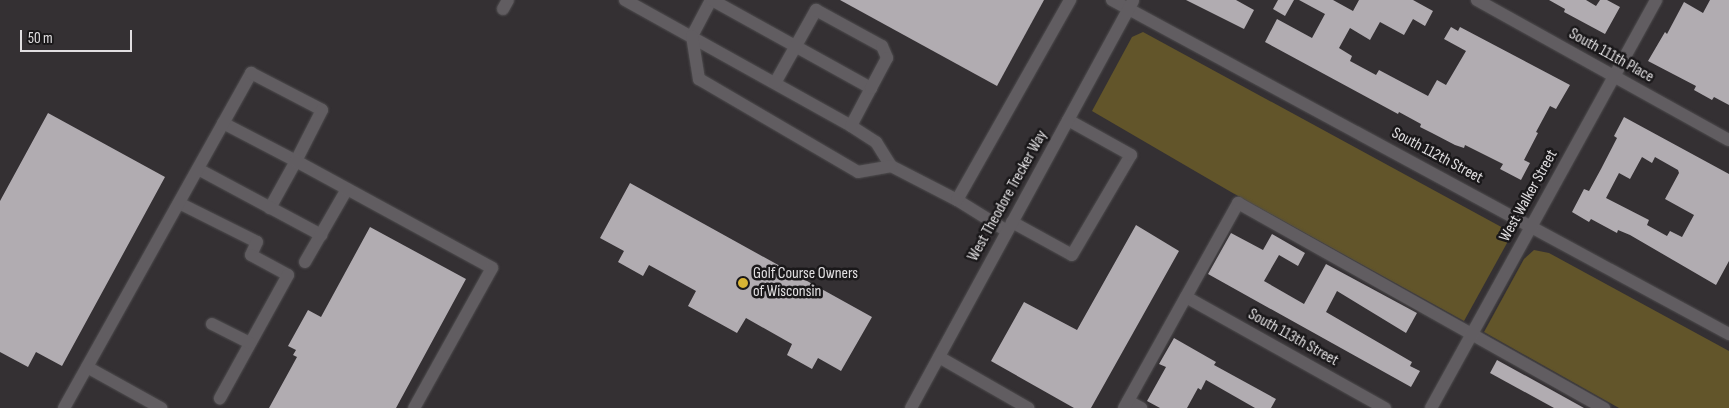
<!DOCTYPE html>
<html>
<head>
<meta charset="utf-8">
<style>
	body { margin:0 }
	#map { position:relative; width:1729px; height:408px; overflow:hidden; background:#343033; font-family:"Sofia Sans Condensed",sans-serif }
	div>[style] { position:absolute }
	.green>* { inset:0; background:#62552a }
	.building>* { inset:0; background:#b1acb1 }
	.roads { filter:drop-shadow(0 0 1px #4e4c4e) drop-shadow(0 0 1px #4e4c4e) }
	.minor>* { height:12px; margin:-6px; padding:0 6px; transform-origin:6px; border-radius:6px; background:#615d61 }
	.dots>* { width:14px; height:14px; translate:-50% -50%; box-sizing:border-box; border:2px solid #1a181a; border-radius:50% }
	span { translate:-50% -50%; white-space:nowrap; text-align:center; line-height:1.15; -webkit-text-stroke:5px #1a181a; paint-order:stroke }
	.street-label { font-size:16px; color:#e1dfe1 }
	.poi-label { font-size:16px; color:#e1dfe1 }
	.left { translate:0 -50%; text-align:left }
	.scale { position:absolute; left:20px; top:30px; width:112px; height:22px; box-sizing:border-box; border:2px solid #e1dfe1; border-top:0; padding-left:6px; font-size:15px; line-height:18px; white-space:nowrap; color:#e1dfe1; -webkit-text-stroke:4px #1a181a; paint-order:stroke }
</style>
</head>
<body>
<div id="map">
	<div class="green">
		<div style="clip-path:polygon(1143px 32px,1505px 229px,1508px 235px,1507px 243px,1464px 321px,1231px 192px,1092px 111px,1132px 37px)"></div>
		<div style="clip-path:polygon(1534px 250px,1549px 253px,1729px 351px,1729px 408px,1619px 408px,1484px 332px,1524px 259px)"></div>
	</div>
	<div class="building">
		<div style="clip-path:polygon(840px 0,1044px 0,997px 86px)"></div>
		<div style="clip-path:polygon(1186px 0,1236px 0,1254px 10px,1244px 29px)"></div>
		<div style="clip-path:polygon(1278px 0,1294px 0,1285px 16px,1273px 9px)"></div>
		<div style="clip-path:polygon(1299px 0,1333px 0,1353px 11px,1359px 0,1413px 0,1433px 11px,1425px 26px,1413px 19px,1404px 35px,1380px 22px,1370px 40px,1350px 28px,1339px 48px,1352px 56px,1350px 61px,1376px 75px,1379px 70px,1428px 96px,1437px 80px,1446px 85px,1466px 51px,1444px 39px,1451px 27px,1458px 31px,1460px 27px,1570px 85px,1556px 109px,1550px 106px,1536px 132px,1538px 133px,1524px 160px,1530px 163px,1521px 180px,1500px 169px,1503px 164px,1465px 145px,1464px 148px,1455px 145px,1432px 133px,1420px 127px,1421px 124px,1399px 112px,1398px 114px,1265px 42px,1277px 19px,1312px 38px,1325px 14px)"></div>
		<div style="clip-path:polygon(1549px 0,1586px 0,1596px 6px,1600px 0,1607px 0,1620px 7px,1605px 34px,1564px 12px,1565px 9px)"></div>
		<div style="clip-path:polygon(1710px 0,1729px 0,1729px 105px,1714px 97px,1712px 100px,1694px 90px,1696px 86px,1648px 61px,1665px 32px,1667px 34px,1684px 2px,1703px 13px)"></div>
		<div style="clip-path:polygon(48px 113px,165px 177px,62px 366px,36px 352px,28px 367px,0 352px,0 201px)"></div>
		<div style="clip-path:polygon(evenodd,1624px 117px,1729px 174px,1729px 261px,1716px 285px,1630px 235px,1618px 230px,1617px 233px,1591px 219px,1589px 222px,1572px 212px,1584px 189px,1589px 191px,1601px 169px,1617px 138px,1614px 136px,1624px 117px,1642px 157px,1652px 163px,1655px 157px,1678px 170px,1679px 173px,1665px 199px,1694px 215px,1682px 237px,1670px 231px,1667px 236px,1647px 225px,1649px 220px,1606px 198px,1619px 173px,1630px 179px,1642px 157px)"></div>
		<div style="clip-path:polygon(630px 183px,872px 317px,841px 371px,818px 358px,812px 369px,787px 355px,792px 344px,746px 318px,737px 333px,688px 306px,696px 291px,649px 265px,643px 276px,618px 262px,624px 251px,600px 238px)"></div>
		<div style="clip-path:polygon(1136px 225px,1179px 251px,1091px 408px,1074px 408px,991px 361px,1024px 302px,1077px 330px)"></div>
		<div style="clip-path:polygon(370px 227px,466px 279px,396px 408px,269px 408px,297px 357px,293px 355px,296px 350px,288px 346px,308px 310px,321px 317px)"></div>
		<div style="clip-path:polygon(1231px 233px,1263px 250px,1272px 234px,1305px 253px,1298px 266px,1279px 255px,1264px 281px,1304px 304px,1326px 264px,1417px 313px,1406px 333px,1337px 291px,1326px 312px,1412px 362px,1410px 366px,1420px 371px,1411px 387px,1208px 274px)"></div>
		<div style="clip-path:polygon(1174px 338px,1216px 362px,1214px 365px,1276px 399px,1271px 408px,1255px 408px,1206px 380px,1201px 390px,1198px 388px,1187px 408px,1160px 408px,1147px 401px,1166px 367px,1159px 364px)"></div>
		<div style="clip-path:polygon(1497px 360px,1548px 388px,1584px 408px,1554px 408px,1490px 373px)"></div>
	</div>
	<div class="roads">
		<div class="minor">
			<div style="left:625px;top:0;width:259px;rotate:29.1deg"></div>
			<div style="left:851px;top:126px;width:30px;rotate:33deg"></div>
			<div style="left:876px;top:142px;width:28px;rotate:58deg"></div>
			<div style="left:891px;top:166px;width:74px;rotate:27.3deg"></div>
			<div style="left:957px;top:200px;width:59px;rotate:31.8deg"></div>
			<div style="left:711px;top:0;width:41px;rotate:117.8deg"></div>
			<div style="left:692px;top:36px;width:44px;rotate:80.8deg"></div>
			<div style="left:699px;top:79px;width:184px;rotate:30.3deg"></div>
			<div style="left:858px;top:172px;width:34px;rotate:-10deg"></div>
			<div style="left:712px;top:0;width:182px;rotate:29deg"></div>
			<div style="left:871px;top:88px;width:43px;rotate:117.8deg"></div>
			<div style="left:1112px;top:0;width:702px;rotate:28.43deg"></div>
			<div style="left:1477px;top:0;width:288px;rotate:29.1deg"></div>
			<div style="left:503px;top:9px;width:10px;rotate:-61deg"></div>
			<div style="left:775px;top:83px;width:84px;rotate:-60.7deg"></div>
			<div style="left:816px;top:10px;width:75px;rotate:28.6deg"></div>
			<div style="left:882px;top:46px;width:13px;rotate:67deg"></div>
			<div style="left:887px;top:58px;width:34px;rotate:118deg"></div>
			<div style="left:223px;top:123px;width:82px;rotate:27.5deg"></div>
			<div style="left:296px;top:161px;width:54px;rotate:119deg"></div>
			<div style="left:198px;top:169px;width:140px;rotate:28.2deg"></div>
			<div style="left:957px;top:200px;width:230px;rotate:-60.5deg"></div>
			<div style="left:179px;top:203px;width:87px;rotate:26.6deg"></div>
			<div style="left:257px;top:242px;width:14px;rotate:115deg"></div>
			<div style="left:251px;top:255px;width:42px;rotate:28.4deg"></div>
			<div style="left:288px;top:275px;width:141px;rotate:118.9deg"></div>
			<div style="left:1012px;top:222px;width:68px;rotate:28.8deg"></div>
			<div style="left:1072px;top:255px;width:116px;rotate:-59.5deg"></div>
			<div style="left:1131px;top:155px;width:72px;rotate:-150.9deg"></div>
			<div style="left:305px;top:262px;width:84px;rotate:-60.1deg"></div>
			<div style="left:1186px;top:297px;width:228px;rotate:29.2deg"></div>
			<div style="left:212px;top:324px;width:42px;rotate:26.6deg"></div>
			<div style="left:939px;top:357px;width:103px;rotate:29.8deg"></div>
			<div style="left:87px;top:367px;width:85px;rotate:29deg"></div>
			<div style="left:1128px;top:401px;width:15px;rotate:28deg"></div>
			<div style="left:64px;top:408px;width:384px;rotate:-60.8deg"></div>
			<div style="left:251px;top:73px;width:80px;rotate:27.5deg"></div>
			<div style="left:322px;top:110px;width:57px;rotate:117deg"></div>
			<div style="left:296px;top:161px;width:223px;rotate:28.6deg"></div>
			<div style="left:492px;top:268px;width:160px;rotate:119.1deg"></div>
			<div style="left:911px;top:408px;width:464px;rotate:-61.4deg"></div>
			<div style="left:1124px;top:408px;width:235px;rotate:-60.9deg"></div>
			<div style="left:1238px;top:203px;width:420px;rotate:29.3deg"></div>
			<div style="left:1431px;top:408px;width:466px;rotate:-61.1deg"></div>
		</div>
	</div>
	<div class="dots">
		<div style="left:743px;top:283px;background:#d8b434"></div>
	</div>
	<div class="street-label">
		<span style="left:1611px;top:56px;rotate:29deg">South 111th Place</span>
		<span style="left:1437px;top:156px;rotate:28deg">South 112th Street</span>
		<span style="left:1008px;top:196px;rotate:-61deg">West Theodore Trecker Way</span>
		<span style="left:1529px;top:196px;rotate:-61deg">West Walker Street</span>
		<span style="left:1293px;top:338px;rotate:29deg">South 113th Street</span>
	</div>
	<div class="poi-label">
		<span class="left" style="left:753px;top:283px">Golf Course Owners<br>of Wisconsin</span>
	</div>
	<div class="scale">50 m</div>
</div>
</body>
</html>
